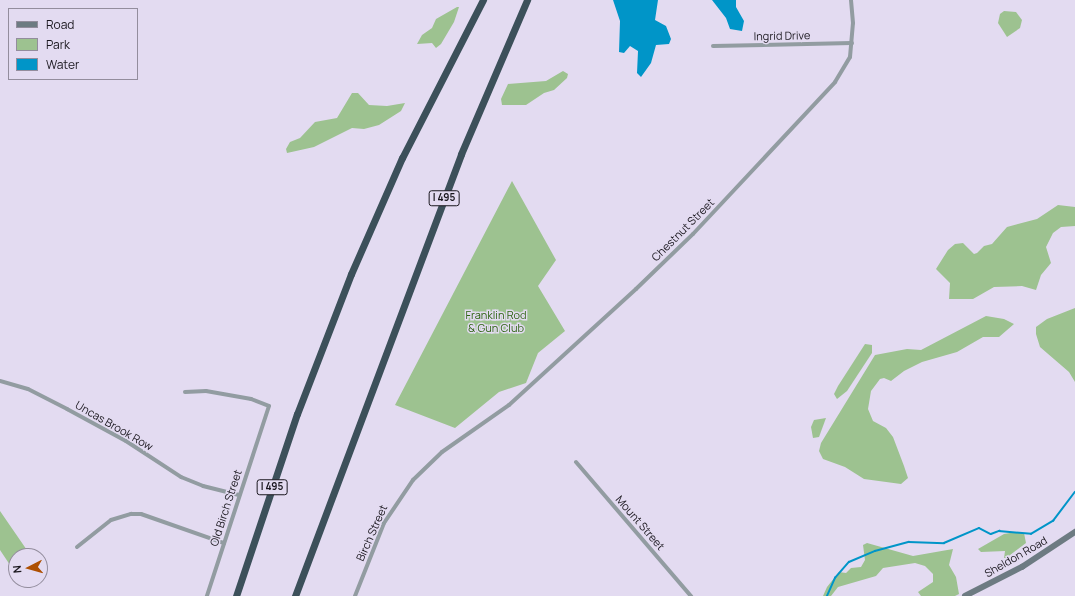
<!DOCTYPE html>
<html>
<head>
<meta charset="utf-8">
<style>
	body { margin:0 }
	#map { position:relative; width:1075px; height:596px; overflow:hidden; background:#e3dbf1; font-family:Manrope,sans-serif }
	div>[style] { position:absolute }
	.green>* { inset:0; background:#9dc290 }
	.water>* { inset:0; background:#0095c8 }
	.stream>* { height:1.5px; margin:-0.75px; padding:0 0.75px; transform-origin:0.75px; border-radius:0.75px; background:#0095c8 }
	.street>* { height:4px; margin:-2px; padding:0 2px; transform-origin:2px; border-radius:2px; background:#929ca1 }
	.secondary>* { height:5.5px; margin:-2.75px; padding:0 2.75px; transform-origin:2.75px; border-radius:2.75px; background:#6d7b82 }
	.highway>* { height:7px; margin:-3.5px; padding:0 3.5px; transform-origin:3.5px; border-radius:3.5px; background:#3c505a }
	span { translate:-50% -50%; white-space:nowrap; text-align:center; line-height:1.15; -webkit-text-stroke:3px #e3dbf1; paint-order:stroke }
	.shield-label span { padding:1px 3px; background:#e3dbf1; border:1px solid; border-radius:3px; -webkit-text-stroke-width:0 }
	.shield-label { font-size:10px; color:#1a171e; font-weight:700 }
	.street-label { font-size:11px; color:#1a171e }
	.park-label { font-size:11px; color:#2d6411 }
	.legend { position:absolute; left:8px; top:8px; width:130px; height:72px; box-sizing:border-box; background:#e3dbf1; border:1px solid #938d9d; margin:0; padding:5px 7px; list-style:none; font-size:12px; color:#1a171e }
	.legend li { display:flex; align-items:center; gap:8px; height:20px }
	.legend b { width:20px; border:1px solid #938d9d }
	.north { position:absolute; left:8px; top:548px; width:40px; height:40px; box-sizing:border-box; background:#e3dbf1; border:1px solid #938d9d; border-radius:50%; rotate:264deg; font-size:11px; font-weight:700; line-height:16px; text-align:center; color:#1a171e }
	.north::after { content:''; display:block; margin:auto; width:14px; height:18px; background:#ae4f01; clip-path:polygon(50% 0,100% 100%,50% 72%,0 100%) }
</style>
</head>
<body>
<div id="map">
	<div class="green">
		<div style="clip-path:polygon(457px 7px,459px 7px,454px 22px,441px 44px,436px 48px,432px 43px,417px 44px,422px 35px,432px 28px,436px 19px)"></div>
		<div style="clip-path:polygon(1004px 11px,1016px 12px,1022px 20px,1020px 28px,1007px 37px,998px 23px,1000px 14px)"></div>
		<div style="clip-path:polygon(563px 71px,568px 74px,567px 78px,554px 90px,544px 93px,526px 105px,502px 105px,501px 99px,508px 84px,546px 81px)"></div>
		<div style="clip-path:polygon(352px 93px,358px 93px,369px 105px,387px 106px,405px 103px,401px 111px,379px 125px,364px 129px,352px 128px,314px 147px,287px 153px,286px 149px,290px 142px,300px 138px,315px 122px,337px 118px)"></div>
		<div style="clip-path:polygon(512px 181px,556px 260px,538px 286px,565px 331px,538px 353px,526px 383px,499px 392px,455px 428px,395px 405px)"></div>
		<div style="clip-path:polygon(1058px 205px,1075px 207px,1075px 226px,1061px 227px,1053px 233px,1046px 247px,1051px 263px,1041px 275px,1036px 290px,1022px 286px,994px 287px,973px 299px,949px 299px,950px 283px,936px 269px,948px 250px,955px 244px,963px 243px,974px 254px,977px 253px,984px 246px,992px 244px,1007px 227px,1037px 219px)"></div>
		<div style="clip-path:polygon(1075px 308px,1075px 382px,1069px 372px,1040px 347px,1036px 334px,1036px 327px,1047px 319px)"></div>
		<div style="clip-path:polygon(986px 316px,1004px 319px,1014px 324px,999px 337px,983px 337px,957px 352px,922px 362px,904px 371px,891px 381px,884px 378px,880px 379px,871px 391px,868px 409px,873px 421px,886px 428px,893px 437px,904px 466px,908px 478px,901px 484px,864px 479px,845px 467px,823px 459px,819px 451px,821px 443px,875px 355px,907px 349px,921px 350px)"></div>
		<div style="clip-path:polygon(865px 344px,872px 345px,872px 353px,847px 391px,837px 399px,834px 394px,838px 386px)"></div>
		<div style="clip-path:polygon(826px 418px,819px 437px,813px 438px,811px 427px,814px 420px)"></div>
		<div style="clip-path:polygon(0 511px,31px 556px,16px 556px,16px 574px,0 550px)"></div>
		<div style="clip-path:polygon(1016px 532px,1024px 533px,1026px 543px,1006px 558px,1004px 558px,1005px 551px,981px 552px,978px 549px,1004px 534px)"></div>
		<div style="clip-path:polygon(867px 543px,913px 556px,953px 549px,949px 565px,956px 577px,959px 594px,955px 596px,921px 596px,918px 592px,933px 582px,933px 574px,925px 566px,915px 563px,883px 568px,876px 576px,838px 587px,831px 596px,823px 596px,827px 587px,839px 572px,846px 573px,851px 568px,861px 567px,865px 560px,863px 545px)"></div>
	</div>
	<div class="water">
		<div style="clip-path:polygon(613px 0,658px 0,655px 20px,666px 26px,671px 39px,669px 44px,656px 45px,651px 63px,641px 77px,637px 73px,638px 51px,630px 46px,624px 53px,619px 52px,620px 21px)"></div>
		<div style="clip-path:polygon(712px 0,736px 0,736px 7px,744px 21px,742px 31px,730px 29px,726px 18px)"></div>
	</div>
	<div class="stream">
		<div style="left:827px;top:596px;width:20px;rotate:-66deg"></div>
		<div style="left:835px;top:578px;width:21px;rotate:-49deg"></div>
		<div style="left:849px;top:562px;width:28px;rotate:-23deg"></div>
		<div style="left:875px;top:551px;width:35px;rotate:-15deg"></div>
		<div style="left:909px;top:542px;width:35px;rotate:2deg"></div>
		<div style="left:944px;top:543px;width:38px;rotate:-23deg"></div>
		<div style="left:979px;top:528px;width:13px;rotate:27deg"></div>
		<div style="left:991px;top:534px;width:9px;rotate:-21deg"></div>
		<div style="left:999px;top:531px;width:32px;rotate:5deg"></div>
		<div style="left:1031px;top:534px;width:26px;rotate:-31deg"></div>
		<div style="left:1053px;top:521px;width:36px;rotate:-53deg"></div>
	</div>
	<div class="street">
		<div style="left:713px;top:46px;width:139px;rotate:-1.2deg"></div>
		<div style="left:0;top:381px;width:29px;rotate:16deg"></div>
		<div style="left:28px;top:389px;width:44px;rotate:27.1deg"></div>
		<div style="left:67px;top:409px;width:67px;rotate:28.5deg"></div>
		<div style="left:126px;top:441px;width:66px;rotate:33.2deg"></div>
		<div style="left:181px;top:477px;width:24px;rotate:22deg"></div>
		<div style="left:203px;top:486px;width:37px;rotate:14deg"></div>
		<div style="left:185px;top:392px;width:21px;rotate:-3deg"></div>
		<div style="left:206px;top:391px;width:46px;rotate:10.1deg"></div>
		<div style="left:251px;top:399px;width:19px;rotate:21deg"></div>
		<div style="left:269px;top:406px;width:200px;rotate:108.1deg"></div>
		<div style="left:576px;top:462px;width:177px;rotate:49.4deg"></div>
		<div style="left:77px;top:547px;width:43px;rotate:-38.5deg"></div>
		<div style="left:111px;top:520px;width:21px;rotate:-17deg"></div>
		<div style="left:131px;top:514px;width:10px"></div>
		<div style="left:141px;top:514px;width:88px;rotate:19.3deg"></div>
		<div style="left:355px;top:596px;width:79px;rotate:-68.3deg"></div>
		<div style="left:384px;top:523px;width:52px;rotate:-56deg"></div>
		<div style="left:413px;top:480px;width:40px;rotate:-44deg"></div>
		<div style="left:442px;top:452px;width:82px;rotate:-35deg"></div>
		<div style="left:509px;top:405px;width:172px;rotate:-42.4deg"></div>
		<div style="left:636px;top:289px;width:79px;rotate:-44deg"></div>
		<div style="left:693px;top:234px;width:208px;rotate:-46.9deg"></div>
		<div style="left:835px;top:82px;width:29px;rotate:-59deg"></div>
		<div style="left:850px;top:57px;width:34px;rotate:-85deg"></div>
		<div style="left:853px;top:23px;width:23px;rotate:-95deg"></div>
	</div>
	<div class="secondary">
		<div style="left:965px;top:596px;width:64px;rotate:-27deg"></div>
		<div style="left:1022px;top:567px;width:64px;rotate:-33.4deg"></div>
	</div>
	<div class="highway">
		<div style="left:236px;top:596px;width:192px;rotate:-71.5deg"></div>
		<div style="left:297px;top:414px;width:150px;rotate:-68.9deg"></div>
		<div style="left:351px;top:274px;width:127px;rotate:-66.3deg"></div>
		<div style="left:402px;top:158px;width:178px;rotate:-62.9deg"></div>
		<div style="left:295px;top:596px;width:472px;rotate:-69.4deg"></div>
		<div style="left:461px;top:154px;width:168px;rotate:-66.8deg"></div>
	</div>
	<div class="shield-label">
		<span style="left:444px;top:198px">I 495</span>
		<span style="left:272px;top:487px">I 495</span>
	</div>
	<div class="street-label">
		<span style="left:782px;top:36px;rotate:-1deg">Ingrid Drive</span>
		<span style="left:683px;top:230px;rotate:-45deg">Chestnut Street</span>
		<span style="left:114px;top:426px;rotate:30deg">Uncas Brook Row</span>
		<span style="left:226px;top:508px;rotate:-72deg">Old Birch Street</span>
		<span style="left:640px;top:523px;rotate:49deg">Mount Street</span>
		<span style="left:372px;top:533px;rotate:-66deg">Birch Street</span>
		<span style="left:1016px;top:557px;rotate:-30deg">Sheldon Road</span>
	</div>
	<div class="park-label">
		<span style="left:496px;top:322px">Franklin Rod<br>&amp; Gun Club</span>
	</div>
	<ul class="legend">
	<li><b style="height:5px;background:#6d7b82"></b>Road</li>
	<li><b style="height:11px;background:#9dc290"></b>Park</li>
	<li><b style="height:11px;background:#0095c8"></b>Water</li>
	</ul>
	<div class="north">N</div>
</div>
</body>
</html>
